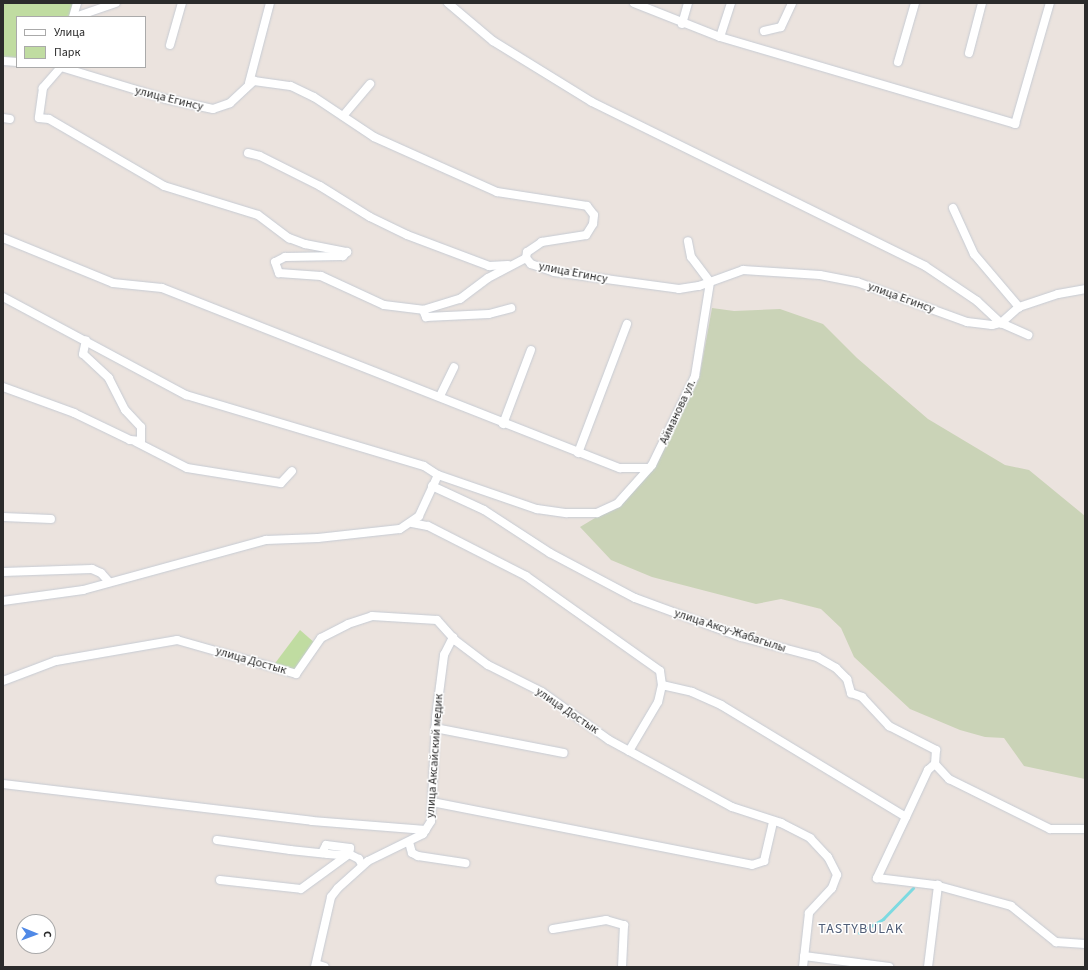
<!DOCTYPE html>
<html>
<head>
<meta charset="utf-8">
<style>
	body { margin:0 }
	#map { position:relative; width:1088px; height:970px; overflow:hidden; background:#ebe3de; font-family:"Source Sans 3",sans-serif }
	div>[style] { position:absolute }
	.green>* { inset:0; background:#c0dca1 }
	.cemetery>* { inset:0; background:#cad3b7 }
	.stream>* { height:2.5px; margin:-1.25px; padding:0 1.25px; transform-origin:1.25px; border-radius:1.25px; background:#7ddae1 }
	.roads { filter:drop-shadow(0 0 1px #c6cbd3) drop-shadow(0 0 1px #c6cbd3) }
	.minor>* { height:8px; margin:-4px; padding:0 4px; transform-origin:4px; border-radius:4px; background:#fff }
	span { translate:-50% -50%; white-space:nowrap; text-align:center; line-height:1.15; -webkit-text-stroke:3px #fff; paint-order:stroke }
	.street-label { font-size:12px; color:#2b2b2b }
	.quarter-label { font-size:14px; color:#505e77; letter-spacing:1px }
	.frame { position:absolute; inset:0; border:4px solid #2b2b2b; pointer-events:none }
	.legend { position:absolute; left:16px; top:16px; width:130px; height:52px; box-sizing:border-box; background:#fff; border:1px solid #aaa; margin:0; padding:5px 7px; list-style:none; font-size:12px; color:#2b2b2b }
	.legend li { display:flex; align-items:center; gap:8px; height:20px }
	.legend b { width:20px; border:1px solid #aaa }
	.north { position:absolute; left:16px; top:914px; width:40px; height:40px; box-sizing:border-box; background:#fff; border:1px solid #aaa; border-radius:50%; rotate:91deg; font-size:11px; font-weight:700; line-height:16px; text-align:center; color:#2b2b2b }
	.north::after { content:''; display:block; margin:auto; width:14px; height:18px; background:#5089e6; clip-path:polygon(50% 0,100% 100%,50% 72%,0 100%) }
</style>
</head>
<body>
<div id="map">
	<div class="green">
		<div style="clip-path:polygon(3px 3px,74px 3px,70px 17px,17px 17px,17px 58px,3px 57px)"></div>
		<div style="clip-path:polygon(300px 630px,316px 644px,296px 673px,273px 666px)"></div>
	</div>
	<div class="cemetery">
		<div style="clip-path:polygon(712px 308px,734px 311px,780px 309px,823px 324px,857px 358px,928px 419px,1005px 465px,1029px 470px,1085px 516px,1085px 779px,1024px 766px,1004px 738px,985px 737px,960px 730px,910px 709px,854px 657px,841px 628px,821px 609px,781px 599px,756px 604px,652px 577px,611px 560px,580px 527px,615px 506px,657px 464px,699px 379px)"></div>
	</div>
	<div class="stream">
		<div style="left:859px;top:933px;width:28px;rotate:-30deg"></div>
		<div style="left:883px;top:919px;width:43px;rotate:-45.9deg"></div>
	</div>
	<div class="roads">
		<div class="minor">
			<div style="left:448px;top:3px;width:59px;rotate:40.2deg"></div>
			<div style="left:493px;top:41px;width:116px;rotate:31.6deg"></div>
			<div style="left:592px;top:102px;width:371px;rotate:26.2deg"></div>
			<div style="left:925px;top:266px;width:63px;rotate:33.9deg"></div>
			<div style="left:977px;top:301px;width:33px;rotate:43deg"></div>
			<div style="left:1001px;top:323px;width:30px;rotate:24deg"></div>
			<div style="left:634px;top:3px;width:92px;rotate:21.6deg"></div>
			<div style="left:720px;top:37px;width:308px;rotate:16.4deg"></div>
			<div style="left:1015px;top:124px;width:126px;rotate:-73.9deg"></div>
			<div style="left:73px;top:17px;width:15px;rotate:-74deg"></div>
			<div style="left:75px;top:17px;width:43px;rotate:-18.9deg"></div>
			<div style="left:682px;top:24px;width:22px;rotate:-74deg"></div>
			<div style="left:764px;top:31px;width:17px;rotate:-13deg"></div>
			<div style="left:781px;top:27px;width:26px;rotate:-65deg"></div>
			<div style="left:720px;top:37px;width:36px;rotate:-72deg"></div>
			<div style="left:170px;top:45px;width:44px;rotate:-74.1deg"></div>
			<div style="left:969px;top:53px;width:52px;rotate:-75.4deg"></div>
			<div style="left:3px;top:61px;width:14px;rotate:4deg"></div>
			<div style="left:898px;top:62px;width:61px;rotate:-73.9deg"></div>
			<div style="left:61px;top:67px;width:110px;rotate:16.9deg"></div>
			<div style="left:166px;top:99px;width:48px;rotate:12deg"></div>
			<div style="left:213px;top:109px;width:18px;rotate:-19deg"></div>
			<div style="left:230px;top:103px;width:33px;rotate:-43deg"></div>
			<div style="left:254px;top:81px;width:37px;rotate:8deg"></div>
			<div style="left:291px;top:86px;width:25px;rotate:26deg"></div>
			<div style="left:314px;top:97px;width:72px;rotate:33.7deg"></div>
			<div style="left:374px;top:137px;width:135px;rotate:24.1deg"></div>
			<div style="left:497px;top:192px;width:91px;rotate:8.8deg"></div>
			<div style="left:587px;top:206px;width:11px;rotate:52deg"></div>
			<div style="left:594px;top:215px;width:9px;rotate:96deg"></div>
			<div style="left:593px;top:224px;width:13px;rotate:122deg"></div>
			<div style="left:586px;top:235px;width:45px;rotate:171deg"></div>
			<div style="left:542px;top:242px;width:18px;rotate:146deg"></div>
			<div style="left:527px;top:252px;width:6px;rotate:99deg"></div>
			<div style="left:526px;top:258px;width:8px;rotate:50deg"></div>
			<div style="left:531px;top:264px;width:24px;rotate:19deg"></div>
			<div style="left:554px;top:272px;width:126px;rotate:7.7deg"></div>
			<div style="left:679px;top:289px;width:20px;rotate:-9deg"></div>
			<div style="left:699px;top:286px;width:47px;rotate:-20deg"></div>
			<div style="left:743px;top:270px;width:77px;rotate:3.7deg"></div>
			<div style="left:820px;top:275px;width:38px;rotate:11deg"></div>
			<div style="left:857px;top:282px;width:117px;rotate:20deg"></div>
			<div style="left:967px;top:322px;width:25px;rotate:7deg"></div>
			<div style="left:992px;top:325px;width:9px;rotate:-13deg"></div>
			<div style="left:1001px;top:323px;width:24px;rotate:-42deg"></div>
			<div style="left:1019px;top:307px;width:41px;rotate:-18.4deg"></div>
			<div style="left:1058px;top:294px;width:27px;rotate:-10deg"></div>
			<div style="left:61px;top:67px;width:28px;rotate:131deg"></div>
			<div style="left:43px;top:88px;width:30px;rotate:98deg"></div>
			<div style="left:39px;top:118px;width:10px;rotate:6deg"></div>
			<div style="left:49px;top:119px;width:133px;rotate:30.2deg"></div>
			<div style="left:164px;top:186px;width:98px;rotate:17.1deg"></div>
			<div style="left:258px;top:215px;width:39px;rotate:37deg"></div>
			<div style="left:289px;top:238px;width:17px;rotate:21deg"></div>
			<div style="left:305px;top:244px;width:43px;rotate:10.8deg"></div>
			<div style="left:347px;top:252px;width:6px;rotate:135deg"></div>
			<div style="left:343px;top:256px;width:58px;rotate:179deg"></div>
			<div style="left:285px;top:257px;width:11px;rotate:153deg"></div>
			<div style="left:275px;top:262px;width:12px;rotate:70deg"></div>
			<div style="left:279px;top:273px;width:42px;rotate:4.1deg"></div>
			<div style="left:321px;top:276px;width:69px;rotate:24.7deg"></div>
			<div style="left:384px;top:305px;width:39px;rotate:7deg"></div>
			<div style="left:423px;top:310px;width:39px;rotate:-17deg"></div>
			<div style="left:460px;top:299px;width:35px;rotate:-37deg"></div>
			<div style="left:488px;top:278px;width:43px;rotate:-27.8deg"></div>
			<div style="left:249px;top:83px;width:83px;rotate:-75.3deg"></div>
			<div style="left:343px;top:116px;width:42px;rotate:-49.8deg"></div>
			<div style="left:3px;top:118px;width:7px;rotate:8deg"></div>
			<div style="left:248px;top:153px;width:12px;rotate:14deg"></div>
			<div style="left:260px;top:156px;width:67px;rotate:26.6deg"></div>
			<div style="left:320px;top:186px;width:59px;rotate:31.8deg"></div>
			<div style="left:370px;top:217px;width:41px;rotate:25.9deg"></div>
			<div style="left:407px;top:235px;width:88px;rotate:20.7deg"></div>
			<div style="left:489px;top:266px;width:19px;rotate:-3deg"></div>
			<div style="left:953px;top:208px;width:51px;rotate:65.5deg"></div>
			<div style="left:974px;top:254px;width:70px;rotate:49.7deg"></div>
			<div style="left:3px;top:238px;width:119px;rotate:22.2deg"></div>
			<div style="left:113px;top:283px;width:49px;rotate:5.8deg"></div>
			<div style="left:162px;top:288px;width:492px;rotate:21.5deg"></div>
			<div style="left:620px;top:468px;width:29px"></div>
			<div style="left:3px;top:297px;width:208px;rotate:28.2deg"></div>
			<div style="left:186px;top:395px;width:248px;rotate:16.6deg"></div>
			<div style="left:424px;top:466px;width:17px;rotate:33deg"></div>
			<div style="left:438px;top:475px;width:105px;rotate:19deg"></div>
			<div style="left:537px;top:509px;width:30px;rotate:8deg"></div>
			<div style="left:567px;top:513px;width:30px"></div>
			<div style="left:597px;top:513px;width:23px;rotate:-25deg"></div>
			<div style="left:618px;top:503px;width:51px;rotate:-48.2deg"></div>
			<div style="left:652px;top:465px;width:99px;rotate:-64.2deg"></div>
			<div style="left:695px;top:376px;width:95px;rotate:-80.9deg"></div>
			<div style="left:710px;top:282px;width:31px;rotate:-127deg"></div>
			<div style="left:691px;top:257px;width:16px;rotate:-101deg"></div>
			<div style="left:423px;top:310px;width:8px;rotate:67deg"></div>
			<div style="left:426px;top:317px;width:63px;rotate:-2.7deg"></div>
			<div style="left:489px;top:314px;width:23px;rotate:-15deg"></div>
			<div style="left:3px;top:387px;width:76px;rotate:20.1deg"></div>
			<div style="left:74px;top:413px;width:62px;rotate:25.7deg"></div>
			<div style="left:130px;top:440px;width:11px;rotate:5deg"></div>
			<div style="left:141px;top:441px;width:14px;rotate:-90deg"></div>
			<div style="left:141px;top:427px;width:23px;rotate:-133deg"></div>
			<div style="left:125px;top:410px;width:36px;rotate:-117deg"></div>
			<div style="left:109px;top:378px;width:35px;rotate:-137deg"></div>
			<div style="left:83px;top:354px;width:14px;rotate:-78deg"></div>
			<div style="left:440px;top:396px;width:32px;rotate:-64deg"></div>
			<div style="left:503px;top:424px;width:79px;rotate:-69.3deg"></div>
			<div style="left:136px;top:442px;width:57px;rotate:27deg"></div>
			<div style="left:187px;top:468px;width:95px;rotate:9.1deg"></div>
			<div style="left:281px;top:483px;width:16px;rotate:-47deg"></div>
			<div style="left:578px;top:453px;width:138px;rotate:-69.2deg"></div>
			<div style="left:432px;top:486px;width:57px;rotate:24.8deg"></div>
			<div style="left:484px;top:510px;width:79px;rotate:33.1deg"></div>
			<div style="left:550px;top:553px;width:96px;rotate:27.9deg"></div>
			<div style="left:635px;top:598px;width:113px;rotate:20.2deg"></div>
			<div style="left:741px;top:637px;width:79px;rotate:14.7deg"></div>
			<div style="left:817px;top:657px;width:22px;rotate:30deg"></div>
			<div style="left:836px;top:668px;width:16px;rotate:45deg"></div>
			<div style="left:847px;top:679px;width:15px;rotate:74deg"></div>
			<div style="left:851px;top:693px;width:12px;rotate:20deg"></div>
			<div style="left:862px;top:697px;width:40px;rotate:47deg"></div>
			<div style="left:889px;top:726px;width:53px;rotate:27.1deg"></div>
			<div style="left:936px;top:750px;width:14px;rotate:94deg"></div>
			<div style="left:935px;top:764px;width:21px;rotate:47deg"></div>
			<div style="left:949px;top:779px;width:113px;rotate:26.3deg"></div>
			<div style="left:1050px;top:829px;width:35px"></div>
			<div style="left:3px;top:517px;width:48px;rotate:2.4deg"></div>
			<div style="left:412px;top:523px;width:16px;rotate:11deg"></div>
			<div style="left:428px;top:526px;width:110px;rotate:27deg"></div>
			<div style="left:526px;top:576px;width:164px;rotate:35.3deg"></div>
			<div style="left:660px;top:671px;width:14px;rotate:82deg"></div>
			<div style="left:662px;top:685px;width:17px;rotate:103deg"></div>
			<div style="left:658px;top:702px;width:57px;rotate:120.6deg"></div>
			<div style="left:3px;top:572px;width:89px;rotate:-1.9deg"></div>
			<div style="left:92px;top:569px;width:10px;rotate:24deg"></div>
			<div style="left:101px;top:573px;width:12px;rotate:48deg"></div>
			<div style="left:3px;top:601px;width:81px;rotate:-7.8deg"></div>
			<div style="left:83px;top:590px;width:190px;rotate:-15.3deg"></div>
			<div style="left:266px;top:540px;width:52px;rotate:-2.2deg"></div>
			<div style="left:318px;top:538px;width:82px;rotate:-6.3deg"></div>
			<div style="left:400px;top:529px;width:23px;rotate:-34deg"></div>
			<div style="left:419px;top:516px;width:45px;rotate:-65.1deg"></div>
			<div style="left:3px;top:681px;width:57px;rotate:-20.7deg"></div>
			<div style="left:56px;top:661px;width:123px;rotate:-9.8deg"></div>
			<div style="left:177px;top:640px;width:124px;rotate:15.9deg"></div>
			<div style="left:296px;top:674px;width:44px;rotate:-55.2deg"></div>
			<div style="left:321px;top:638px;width:30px;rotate:-27deg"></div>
			<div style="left:348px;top:624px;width:25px;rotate:-18deg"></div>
			<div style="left:372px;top:616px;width:65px;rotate:3.5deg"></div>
			<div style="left:437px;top:620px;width:28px;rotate:48deg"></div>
			<div style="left:456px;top:641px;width:40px;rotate:37deg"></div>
			<div style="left:488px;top:665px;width:60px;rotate:26.6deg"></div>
			<div style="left:542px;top:692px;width:82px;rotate:35.6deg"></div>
			<div style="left:609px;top:740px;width:140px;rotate:28.6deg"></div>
			<div style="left:732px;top:807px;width:52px;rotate:18.1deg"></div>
			<div style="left:781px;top:823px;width:33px;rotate:27deg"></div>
			<div style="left:810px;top:838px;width:26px;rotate:47deg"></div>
			<div style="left:828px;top:857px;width:20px;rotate:63deg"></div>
			<div style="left:837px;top:875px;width:14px;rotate:111deg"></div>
			<div style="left:832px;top:888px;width:34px;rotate:133deg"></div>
			<div style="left:809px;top:913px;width:54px;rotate:96.3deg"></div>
			<div style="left:662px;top:685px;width:31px;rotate:13deg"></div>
			<div style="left:692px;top:692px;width:32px;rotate:24deg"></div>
			<div style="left:721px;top:705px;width:216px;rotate:31.2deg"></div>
			<div style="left:906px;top:817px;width:68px;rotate:115.4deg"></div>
			<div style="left:877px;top:878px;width:58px;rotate:6.9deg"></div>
			<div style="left:935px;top:885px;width:79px;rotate:15.4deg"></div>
			<div style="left:1011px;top:906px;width:58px;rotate:38.7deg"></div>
			<div style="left:1056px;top:942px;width:29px;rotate:4deg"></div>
			<div style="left:435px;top:728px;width:131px;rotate:11deg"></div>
			<div style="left:3px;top:784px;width:311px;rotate:6.8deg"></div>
			<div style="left:312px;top:821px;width:114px;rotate:4.5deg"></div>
			<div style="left:432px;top:802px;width:326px;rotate:11.1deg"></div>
			<div style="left:752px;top:865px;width:13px;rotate:-18deg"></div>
			<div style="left:764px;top:861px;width:40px;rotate:-77deg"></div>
			<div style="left:906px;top:817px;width:52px;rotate:-64.9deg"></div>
			<div style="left:928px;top:770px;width:9px;rotate:-41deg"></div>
			<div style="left:217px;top:840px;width:74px;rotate:7.8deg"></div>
			<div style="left:290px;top:850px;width:38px;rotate:6deg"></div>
			<div style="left:328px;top:854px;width:12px;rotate:5deg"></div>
			<div style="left:340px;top:855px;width:9px;rotate:-6deg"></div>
			<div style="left:349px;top:854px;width:6px;rotate:-81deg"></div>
			<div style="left:350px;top:848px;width:24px;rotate:-173deg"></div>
			<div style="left:326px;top:845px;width:9px;rotate:117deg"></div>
			<div style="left:409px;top:842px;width:11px;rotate:75deg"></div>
			<div style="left:412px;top:853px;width:7px;rotate:27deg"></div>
			<div style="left:418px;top:856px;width:48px;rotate:8.5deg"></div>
			<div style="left:220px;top:880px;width:81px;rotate:6.3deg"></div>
			<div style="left:301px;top:889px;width:59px;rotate:-36.1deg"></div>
			<div style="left:349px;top:854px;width:11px;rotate:27deg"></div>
			<div style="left:359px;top:859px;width:7px;rotate:63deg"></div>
			<div style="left:553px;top:929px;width:54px;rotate:-9.6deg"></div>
			<div style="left:606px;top:920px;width:19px;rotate:16deg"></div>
			<div style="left:624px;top:925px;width:42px;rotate:92.7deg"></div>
			<div style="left:804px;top:956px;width:86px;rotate:7.4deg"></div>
			<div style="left:316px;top:964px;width:9px;rotate:18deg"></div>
			<div style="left:315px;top:967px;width:72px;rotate:-77.1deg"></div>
			<div style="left:331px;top:897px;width:11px;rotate:-52deg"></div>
			<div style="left:338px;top:888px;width:40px;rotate:-42deg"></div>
			<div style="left:368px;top:861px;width:61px;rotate:-26.1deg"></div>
			<div style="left:423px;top:834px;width:15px;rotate:-58deg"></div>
			<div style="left:431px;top:821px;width:104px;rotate:-87.2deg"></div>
			<div style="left:436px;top:717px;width:63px;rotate:-82.6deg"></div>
			<div style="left:444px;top:655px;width:20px;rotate:-63deg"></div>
			<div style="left:928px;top:967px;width:83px;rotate:-83deg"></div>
		</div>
	</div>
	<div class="street-label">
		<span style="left:169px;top:99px;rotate:14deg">улица Егинсу</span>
		<span style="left:573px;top:273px;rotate:11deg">улица Егинсу</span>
		<span style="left:901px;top:298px;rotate:20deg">улица Егинсу</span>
		<span style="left:678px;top:412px;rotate:-65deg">Айманова ул.</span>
		<span style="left:730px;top:631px;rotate:18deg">улица Аксу-Жабагылы</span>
		<span style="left:251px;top:661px;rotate:16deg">улица Достык</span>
		<span style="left:567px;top:711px;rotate:34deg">улица Достык</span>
		<span style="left:435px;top:756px;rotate:-86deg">улица Аксайский медик</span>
	</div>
	<div class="quarter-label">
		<span style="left:861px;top:929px">TASTYBULAK</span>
	</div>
	<div class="frame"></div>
	<ul class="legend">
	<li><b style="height:5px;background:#fff"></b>Улица</li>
	<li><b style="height:11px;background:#c0dca1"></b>Парк</li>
	</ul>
	<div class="north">С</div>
</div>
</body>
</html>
